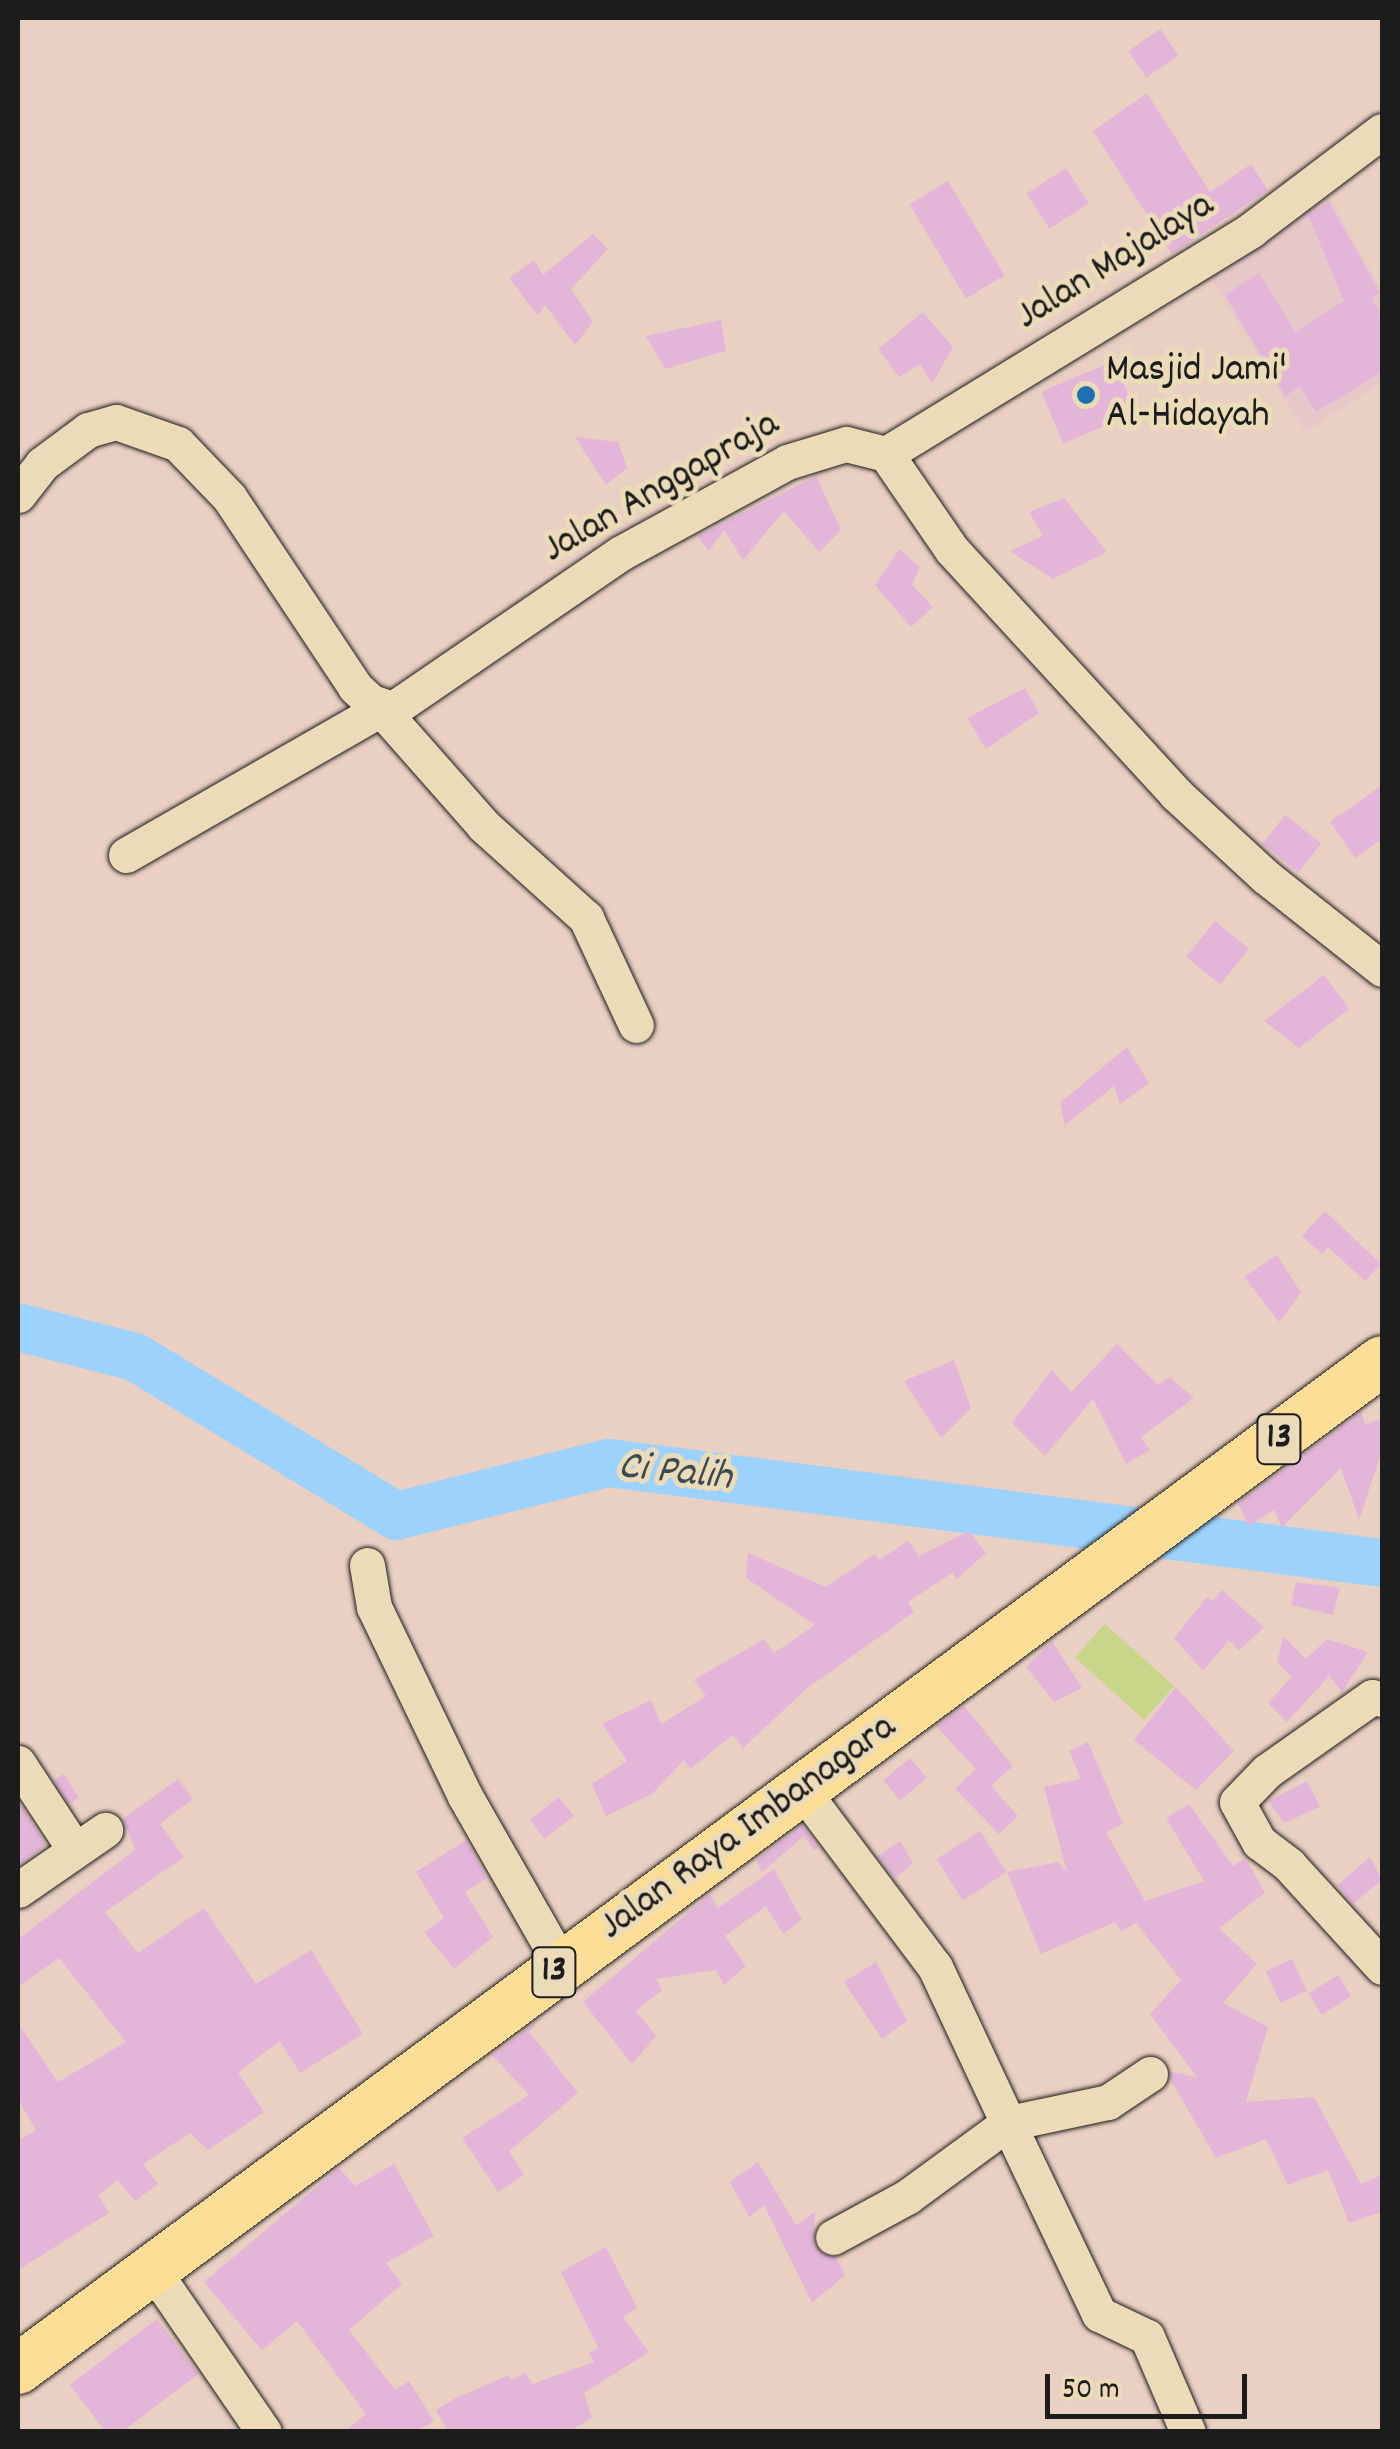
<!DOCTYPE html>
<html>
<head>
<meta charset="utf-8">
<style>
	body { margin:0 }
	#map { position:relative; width:1400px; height:2449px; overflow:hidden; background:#e9d0c2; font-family:Dekko,sans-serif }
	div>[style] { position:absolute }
	.built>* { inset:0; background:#e7c8c9 }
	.green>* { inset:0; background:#c9d589; transform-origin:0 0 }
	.river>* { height:48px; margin:-24px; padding:0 24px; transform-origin:24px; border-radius:24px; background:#9cd2fb }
	.building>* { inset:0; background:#e3b6d9; transform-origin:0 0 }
	.roads { filter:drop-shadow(0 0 2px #1c1c1c) drop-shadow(0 0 2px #1c1c1c) }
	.minor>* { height:35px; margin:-17.5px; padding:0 17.5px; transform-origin:17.5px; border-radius:17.5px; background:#ecdbb8 }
	.highway>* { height:50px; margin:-25px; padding:0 25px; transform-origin:25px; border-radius:25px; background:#fcde96 }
	.dots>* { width:28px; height:28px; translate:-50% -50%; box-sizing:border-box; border:5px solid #ecdbb8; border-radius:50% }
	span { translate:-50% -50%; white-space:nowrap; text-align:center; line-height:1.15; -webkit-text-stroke:10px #ecdbb8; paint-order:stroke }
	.shield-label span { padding:2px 8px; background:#ecdbb8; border:2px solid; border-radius:8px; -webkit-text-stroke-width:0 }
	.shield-label { font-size:38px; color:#1c1c1c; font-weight:700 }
	.street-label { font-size:40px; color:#1c1c1c }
	.poi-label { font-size:40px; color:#1c1c1c }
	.left { translate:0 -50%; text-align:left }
	.water-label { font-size:42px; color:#3c4a54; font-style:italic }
	.frame { position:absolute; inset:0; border:20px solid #1c1c1c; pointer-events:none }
	.scale { position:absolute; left:1045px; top:2374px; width:202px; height:45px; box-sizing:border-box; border:5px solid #1c1c1c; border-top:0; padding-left:12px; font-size:30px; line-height:35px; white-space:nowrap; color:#1c1c1c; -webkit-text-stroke:8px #ecdbb8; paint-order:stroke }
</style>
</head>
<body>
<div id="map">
	<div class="built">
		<div style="clip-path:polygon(1327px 192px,1382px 291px,1382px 383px,1305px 432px,1210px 278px)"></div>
	</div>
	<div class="green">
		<div style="left:1105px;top:1624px;width:93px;height:45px;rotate:42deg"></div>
	</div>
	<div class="river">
		<div style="left:18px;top:1327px;width:121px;rotate:14.4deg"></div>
		<div style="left:135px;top:1357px;width:306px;rotate:31.3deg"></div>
		<div style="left:396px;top:1516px;width:219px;rotate:-14deg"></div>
		<div style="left:609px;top:1463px;width:779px;rotate:7.37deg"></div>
	</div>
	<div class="building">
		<div style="left:1160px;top:29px;width:32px;height:39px;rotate:55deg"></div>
		<div style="clip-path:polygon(1147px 93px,1210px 192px,1251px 164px,1268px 190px,1172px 254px,1093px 131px)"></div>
		<div style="left:1066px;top:168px;width:42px;height:47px;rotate:57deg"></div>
		<div style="left:948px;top:181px;width:110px;height:45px;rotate:59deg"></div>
		<div style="clip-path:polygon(1329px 202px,1380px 293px,1371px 298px,1382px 317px,1382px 372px,1316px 412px,1300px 387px,1285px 396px,1225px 295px,1259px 273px,1295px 332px,1344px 301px,1308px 215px)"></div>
		<div style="clip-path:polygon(593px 234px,608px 249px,571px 289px,593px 322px,575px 345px,545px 305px,538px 316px,509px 278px,534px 260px,543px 275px)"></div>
		<div style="clip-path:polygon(923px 312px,953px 347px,932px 384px,920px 364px,899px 377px,878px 349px)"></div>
		<div style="clip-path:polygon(721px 320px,726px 351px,665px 369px,646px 336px)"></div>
		<div style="left:1114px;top:361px;width:56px;height:79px;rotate:67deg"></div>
		<div style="clip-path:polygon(575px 437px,618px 442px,627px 468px,606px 485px)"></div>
		<div style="clip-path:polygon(816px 476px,841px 530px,819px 552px,784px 511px,743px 560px,724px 530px,709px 551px,697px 536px)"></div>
		<div style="clip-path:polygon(1064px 498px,1107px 552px,1053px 579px,1010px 551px,1043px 536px,1029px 512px)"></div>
		<div style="clip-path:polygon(899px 549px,920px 567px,912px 585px,933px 607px,911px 627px,875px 585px)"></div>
		<div style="clip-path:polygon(1025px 688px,1039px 713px,986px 749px,967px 718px)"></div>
		<div style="clip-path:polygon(1382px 785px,1382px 839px,1355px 858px,1330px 822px)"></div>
		<div style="left:1285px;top:815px;width:46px;height:37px;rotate:38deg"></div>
		<div style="left:1215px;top:921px;width:44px;height:46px;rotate:39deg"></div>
		<div style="clip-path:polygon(1324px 975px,1349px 1009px,1299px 1048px,1264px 1021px)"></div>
		<div style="clip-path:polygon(1127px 1047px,1149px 1083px,1120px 1104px,1114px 1086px,1065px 1125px,1060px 1103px)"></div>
		<div style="clip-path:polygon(1325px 1211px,1381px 1264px,1365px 1281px,1328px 1247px,1322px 1254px,1302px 1236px)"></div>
		<div style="clip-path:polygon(1277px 1255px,1301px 1293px,1279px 1322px,1244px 1277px)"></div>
		<div style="clip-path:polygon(1117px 1344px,1158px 1385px,1170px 1377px,1194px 1398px,1141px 1437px,1150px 1450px,1126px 1464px,1093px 1399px,1045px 1456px,1012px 1423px,1052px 1370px,1071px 1392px)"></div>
		<div style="clip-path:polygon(954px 1360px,971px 1408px,941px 1438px,904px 1381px)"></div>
		<div style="clip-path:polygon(1361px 1412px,1365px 1424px,1382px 1419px,1382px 1450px,1359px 1520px,1341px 1468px,1282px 1527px,1274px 1510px,1248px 1526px,1238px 1503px)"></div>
		<div style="clip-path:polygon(969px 1531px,986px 1553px,957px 1579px,952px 1573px,908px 1602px,914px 1612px,806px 1689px,743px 1748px,733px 1735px,690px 1769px,684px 1760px,652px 1794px,606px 1816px,592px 1784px,627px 1761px,602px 1724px,651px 1700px,661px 1724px,706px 1696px,694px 1680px,764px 1639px,774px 1653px,815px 1625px,746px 1578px,748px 1553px,826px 1587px,875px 1554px,879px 1560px,908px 1541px,919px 1556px)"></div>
		<div style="clip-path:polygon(1296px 1582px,1340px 1588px,1333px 1615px,1291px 1605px)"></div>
		<div style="clip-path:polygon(1222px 1590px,1264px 1627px,1239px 1651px,1229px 1640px,1203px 1671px,1174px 1638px,1207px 1597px,1212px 1601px)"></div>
		<div style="clip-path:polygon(1283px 1636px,1306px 1659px,1327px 1639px,1368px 1652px,1342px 1692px,1329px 1676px,1287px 1722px,1268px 1703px,1292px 1677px,1277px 1663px)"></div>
		<div style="clip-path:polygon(1052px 1641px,1082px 1688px,1054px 1702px,1026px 1667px)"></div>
		<div style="clip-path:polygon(1176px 1687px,1234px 1751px,1196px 1790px,1134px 1740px)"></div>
		<div style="clip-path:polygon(964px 1706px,1013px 1766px,991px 1786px,1018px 1816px,999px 1834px,955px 1789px,976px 1769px,936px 1726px)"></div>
		<div style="clip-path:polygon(1088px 1742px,1123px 1824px,1106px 1832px,1145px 1901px,1204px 1881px,1166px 1818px,1189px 1804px,1233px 1866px,1245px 1858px,1265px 1893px,1219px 1928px,1257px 1964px,1223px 2003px,1268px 2027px,1246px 2102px,1314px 2097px,1361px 2184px,1382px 2175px,1382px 2212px,1349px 2223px,1328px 2170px,1288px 2185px,1266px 2139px,1216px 2158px,1170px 2079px,1171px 2072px,1197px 2077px,1150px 2014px,1181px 1980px,1136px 1923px,1121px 1932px,1115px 1922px,1041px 1954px,1007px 1872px,1058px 1862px,1067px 1872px,1044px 1787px,1081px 1779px,1069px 1751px)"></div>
		<div style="left:910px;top:1758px;width:26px;height:35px;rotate:50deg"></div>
		<div style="left:64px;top:1774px;width:28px;height:12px;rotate:58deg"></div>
		<div style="clip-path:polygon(178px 1779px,193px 1799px,160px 1824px,184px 1857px,105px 1912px,138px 1953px,204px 1908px,256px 1984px,311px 1950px,363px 2034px,300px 2073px,280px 2041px,238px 2072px,264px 2112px,208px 2150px,190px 2133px,143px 2164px,158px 2184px,135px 2201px,118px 2180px,98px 2195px,109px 2213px,18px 2270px,18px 2141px,36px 2130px,18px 2099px,18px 2023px,58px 2082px,126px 2042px,59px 1958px,18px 1987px,18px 1939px,135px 1850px,123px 1819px)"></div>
		<div style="clip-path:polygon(1307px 1781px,1320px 1807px,1284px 1823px,1268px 1801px)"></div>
		<div style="left:559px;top:1797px;width:24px;height:37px;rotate:52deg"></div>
		<div style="clip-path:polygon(18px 1801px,46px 1845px,18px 1865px)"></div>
		<div style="clip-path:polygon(802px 1825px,818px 1847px,814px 1850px,804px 1836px,762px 1872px,756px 1860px)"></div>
		<div style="left:980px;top:1831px;width:49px;height:52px;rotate:57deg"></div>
		<div style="clip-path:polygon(466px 1840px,487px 1878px,465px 1892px,493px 1937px,454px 1969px,424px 1932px,444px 1918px,416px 1872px)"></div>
		<div style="clip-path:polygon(900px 1841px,913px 1863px,895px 1878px,878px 1856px)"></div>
		<div style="clip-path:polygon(1370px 1857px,1382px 1880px,1353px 1904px,1338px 1885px)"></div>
		<div style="clip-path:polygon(774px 1869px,802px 1920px,783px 1934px,766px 1906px,725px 1936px,746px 1966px,724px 1985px,716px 1970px,656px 1979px,662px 1990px,636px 2011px,656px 2036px,632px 2064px,583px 2002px,710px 1894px,718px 1908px)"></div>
		<div style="left:1292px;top:1959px;width:35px;height:29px;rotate:65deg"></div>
		<div style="clip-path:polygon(876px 1962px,907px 2021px,882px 2039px,844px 1982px)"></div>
		<div style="left:1338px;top:1975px;width:25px;height:35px;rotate:58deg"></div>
		<div style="clip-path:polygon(541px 2018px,529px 2032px,578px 2093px,509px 2151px,524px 2175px,498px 2192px,462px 2138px,529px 2095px,492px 2055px)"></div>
		<div style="clip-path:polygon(758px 2162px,796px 2225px,815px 2212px,814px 2246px,836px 2257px,845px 2275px,812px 2303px,764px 2205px,749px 2217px,730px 2182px)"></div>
		<div style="clip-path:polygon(394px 2164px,434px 2236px,386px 2263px,402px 2284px,349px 2330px,395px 2390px,409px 2381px,434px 2421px,416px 2432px,344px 2432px,366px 2414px,297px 2321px,262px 2350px,204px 2282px,339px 2168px,355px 2186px)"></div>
		<div style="clip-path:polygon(606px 2247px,637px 2308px,623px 2317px,649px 2352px,584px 2393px,592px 2418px,568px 2432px,448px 2432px,436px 2410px,454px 2399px,509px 2375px,512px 2380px,525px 2372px,532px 2384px,594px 2362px,589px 2353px,598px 2348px,561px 2272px)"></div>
		<div style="left:157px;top:2319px;width:69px;height:109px;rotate:53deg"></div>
	</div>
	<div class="roads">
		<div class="minor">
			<div style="left:886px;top:454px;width:428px;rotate:-31.5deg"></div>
			<div style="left:1251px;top:230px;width:164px;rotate:-37.1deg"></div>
			<div style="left:18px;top:495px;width:39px;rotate:-52deg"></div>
			<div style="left:42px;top:464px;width:57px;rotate:-36.5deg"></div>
			<div style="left:88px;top:430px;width:29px;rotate:-16deg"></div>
			<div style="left:116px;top:422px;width:66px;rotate:19.5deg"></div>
			<div style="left:178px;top:444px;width:74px;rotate:46.1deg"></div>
			<div style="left:229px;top:497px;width:228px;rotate:56.4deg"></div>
			<div style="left:355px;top:687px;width:22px;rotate:43deg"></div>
			<div style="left:371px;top:702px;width:23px;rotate:18deg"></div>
			<div style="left:393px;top:709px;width:276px;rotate:-34.4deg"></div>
			<div style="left:621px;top:553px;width:189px;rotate:-28.7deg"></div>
			<div style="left:787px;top:462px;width:62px;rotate:-17deg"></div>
			<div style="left:846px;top:444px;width:41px;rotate:14deg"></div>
			<div style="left:886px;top:454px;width:116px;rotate:55.5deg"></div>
			<div style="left:952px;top:550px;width:331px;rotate:47.4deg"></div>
			<div style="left:1176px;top:794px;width:122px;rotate:42.7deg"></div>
			<div style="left:1266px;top:877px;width:148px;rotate:38.4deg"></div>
			<div style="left:126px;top:855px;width:294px;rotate:-29.8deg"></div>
			<div style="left:381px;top:709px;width:156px;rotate:48.6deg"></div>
			<div style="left:484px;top:826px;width:137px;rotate:42deg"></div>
			<div style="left:586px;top:918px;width:118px;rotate:65deg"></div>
			<div style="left:367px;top:1565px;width:43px;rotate:80.5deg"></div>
			<div style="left:374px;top:1607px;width:210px;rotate:64.3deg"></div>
			<div style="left:465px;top:1796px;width:196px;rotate:60.3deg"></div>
			<div style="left:1382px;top:1699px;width:10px;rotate:-169deg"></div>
			<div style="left:1372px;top:1697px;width:128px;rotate:144.8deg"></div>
			<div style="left:1267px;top:1771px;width:43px;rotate:134.1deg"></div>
			<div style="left:1237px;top:1802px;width:46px;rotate:61.2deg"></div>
			<div style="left:1259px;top:1842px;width:38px;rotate:37deg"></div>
			<div style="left:1289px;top:1865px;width:138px;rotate:47.6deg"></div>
			<div style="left:18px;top:1763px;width:104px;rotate:56.8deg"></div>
			<div style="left:802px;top:1790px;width:221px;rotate:53.1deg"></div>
			<div style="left:935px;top:1967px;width:172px;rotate:64.9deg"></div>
			<div style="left:1008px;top:2123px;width:125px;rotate:143.8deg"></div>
			<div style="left:907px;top:2197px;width:84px;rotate:151.6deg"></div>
			<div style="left:18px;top:1890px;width:106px;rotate:-34.6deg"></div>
			<div style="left:1150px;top:2074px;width:50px;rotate:146.3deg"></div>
			<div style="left:1108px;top:2102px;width:102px;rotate:168.1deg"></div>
			<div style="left:1008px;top:2123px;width:212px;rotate:64.5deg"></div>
			<div style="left:1099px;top:2314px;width:53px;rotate:25.6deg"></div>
			<div style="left:1147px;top:2337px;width:103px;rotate:66.7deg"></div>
			<div style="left:153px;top:2270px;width:196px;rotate:55.6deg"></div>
		</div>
		<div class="highway">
			<div style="left:18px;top:2369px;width:1696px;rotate:-36.46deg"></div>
		</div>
	</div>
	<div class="dots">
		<div style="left:1086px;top:395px;background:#1f6fb2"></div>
	</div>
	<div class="shield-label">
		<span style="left:1279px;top:1439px">13</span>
		<span style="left:554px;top:1972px">13</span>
	</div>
	<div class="street-label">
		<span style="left:1116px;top:263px;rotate:-32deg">Jalan Majalaya</span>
		<span style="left:662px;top:489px;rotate:-30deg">Jalan Anggapraja</span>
		<span style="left:749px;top:1829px;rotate:-36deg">Jalan Raya Imbanagara</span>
	</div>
	<div class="poi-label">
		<span class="left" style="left:1106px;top:395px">Masjid Jami'<br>Al-Hidayah</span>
	</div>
	<div class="water-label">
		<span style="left:675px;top:1474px;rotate:6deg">Ci Palih</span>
	</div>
	<div class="frame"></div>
	<div class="scale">50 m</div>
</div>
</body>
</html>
